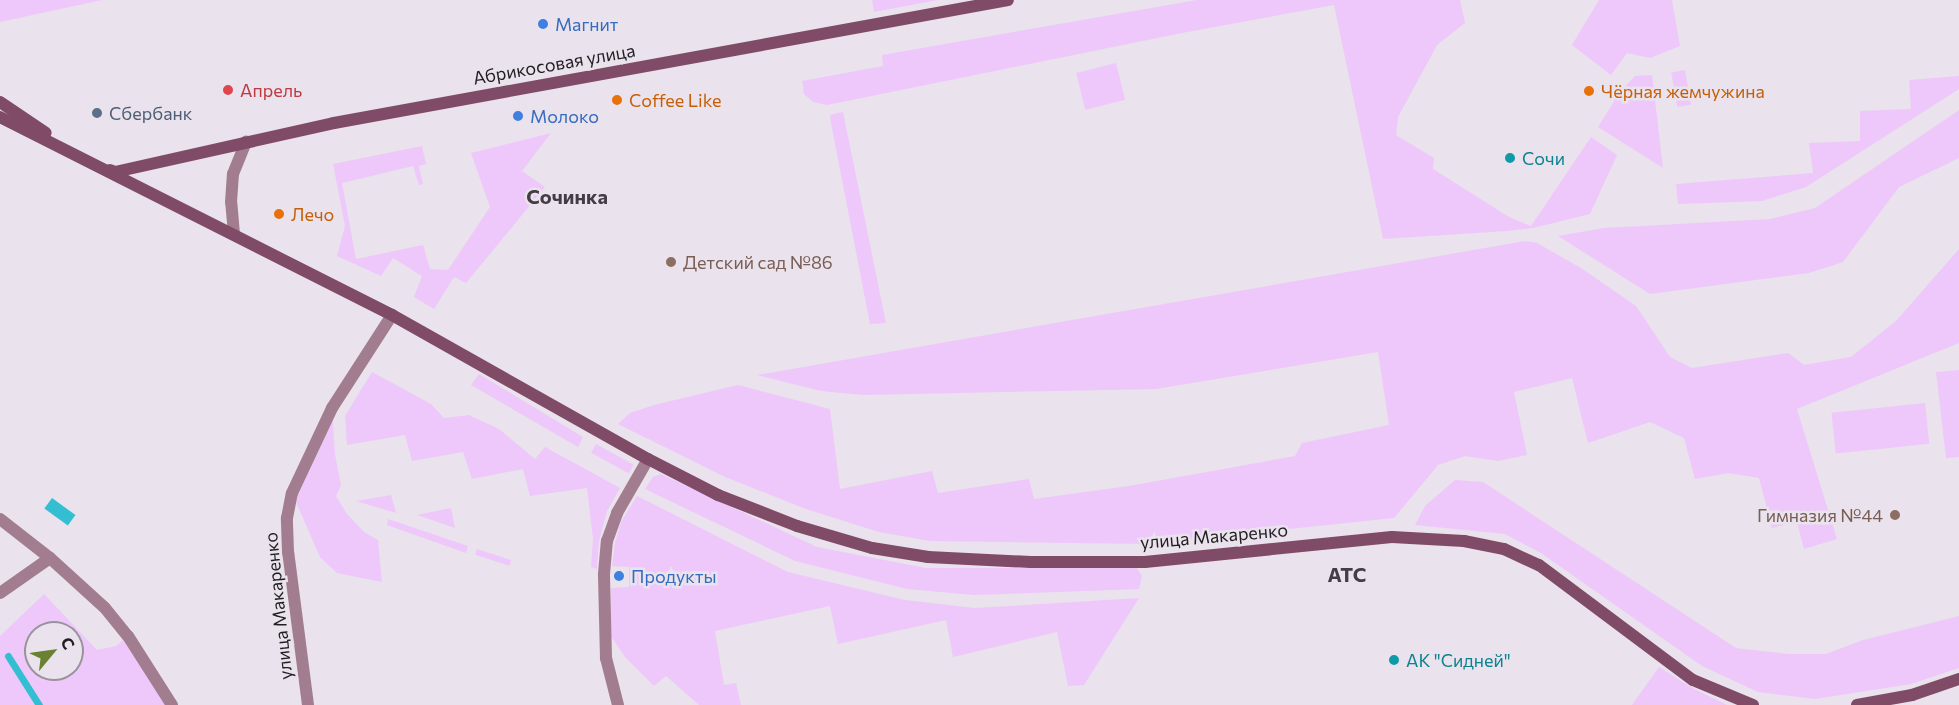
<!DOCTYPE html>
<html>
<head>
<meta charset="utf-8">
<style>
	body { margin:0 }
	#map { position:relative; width:1959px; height:705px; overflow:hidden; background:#eae2ec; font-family:Commissioner,sans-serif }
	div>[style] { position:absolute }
	.green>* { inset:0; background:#eec8fa; transform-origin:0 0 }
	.water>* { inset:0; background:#33bed2; transform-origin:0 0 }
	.stream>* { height:7px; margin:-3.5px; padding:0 3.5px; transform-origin:3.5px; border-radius:3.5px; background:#33bed2 }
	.street>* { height:12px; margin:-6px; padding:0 6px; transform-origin:6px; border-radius:6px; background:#a27d8f }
	.secondary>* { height:12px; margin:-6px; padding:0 6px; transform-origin:6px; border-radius:6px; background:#804b66 }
	.dots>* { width:16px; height:16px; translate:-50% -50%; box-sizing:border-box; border:3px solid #eae2ec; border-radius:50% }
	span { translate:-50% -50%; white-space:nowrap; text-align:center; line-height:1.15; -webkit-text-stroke:5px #eae2ec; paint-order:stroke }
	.shop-label { font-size:18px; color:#366cbe }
	.left { translate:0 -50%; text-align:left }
	.street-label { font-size:18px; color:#201e21 }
	.health-label { font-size:18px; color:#be3a42 }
	.food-label { font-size:18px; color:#c56008 }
	.service-label { font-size:18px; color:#4e5e75 }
	.culture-label { font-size:18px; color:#0d838f }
	.education-label { font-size:18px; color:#785e54 }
	.right { translate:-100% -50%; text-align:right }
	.neighbourhood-label { font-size:20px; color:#433d45; font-weight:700 }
	.north { position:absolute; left:24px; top:621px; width:60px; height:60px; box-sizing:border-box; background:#eae2ec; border:2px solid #99949b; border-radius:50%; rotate:61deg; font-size:16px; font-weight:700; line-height:24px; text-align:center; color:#201e21 }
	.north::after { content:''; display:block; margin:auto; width:21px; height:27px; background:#6a8032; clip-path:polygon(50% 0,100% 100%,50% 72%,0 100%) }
</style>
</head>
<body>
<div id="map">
	<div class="green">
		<div style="clip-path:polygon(0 0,102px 0,0 22px)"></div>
		<div style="clip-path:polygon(872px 0,938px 0,874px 12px)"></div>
		<div style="clip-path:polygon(1197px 0,1460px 0,1465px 23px,1437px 45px,1398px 117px,1396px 135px,1434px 158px,1433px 169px,1509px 217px,1531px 226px,1591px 137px,1617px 155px,1590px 214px,1533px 228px,1507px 231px,1383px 239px,1334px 5px,1182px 33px,827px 105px,813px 102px,804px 94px,802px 81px,883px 66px,882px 55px)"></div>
		<div style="clip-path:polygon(1599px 0,1672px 0,1680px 46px,1650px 58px,1627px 53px,1611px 75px,1572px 45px)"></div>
		<div style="left:1116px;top:63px;width:38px;height:41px;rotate:76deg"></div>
		<div style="left:1685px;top:70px;width:35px;height:14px;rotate:80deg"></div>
		<div style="clip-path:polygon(1652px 75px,1663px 168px,1598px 127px,1620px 92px,1635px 76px)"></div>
		<div style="clip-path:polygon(1959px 76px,1959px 89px,1806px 187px,1762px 201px,1678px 204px,1676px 184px,1813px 173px,1809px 143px,1860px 141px,1860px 111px,1911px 109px,1909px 80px)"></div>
		<div style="clip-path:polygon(1959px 110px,1959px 158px,1899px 187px,1843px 262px,1809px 273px,1650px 294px,1558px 236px,1604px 228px,1770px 219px,1815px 208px)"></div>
		<div style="clip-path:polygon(843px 112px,886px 323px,870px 324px,831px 123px,830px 115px)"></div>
		<div style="clip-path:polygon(551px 133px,522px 171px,545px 187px,466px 283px,454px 277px,434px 309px,414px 297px,422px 276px,393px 258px,381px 276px,337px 256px,345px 226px,333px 164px,422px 146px,426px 164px,419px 166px,423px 184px,419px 185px,413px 166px,342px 183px,356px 259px,423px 245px,430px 269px,448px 270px,490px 207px,471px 153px)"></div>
		<div style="clip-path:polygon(1525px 241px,1537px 243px,1581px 268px,1636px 306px,1670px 357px,1692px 368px,1788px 353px,1804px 365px,1851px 357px,1896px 321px,1959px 249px,1959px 343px,1797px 409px,1837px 539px,1804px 549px,1797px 522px,1772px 528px,1759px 478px,1728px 473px,1695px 479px,1684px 438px,1650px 422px,1588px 443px,1572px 378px,1514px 392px,1527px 455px,1498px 461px,1465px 456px,1438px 465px,1394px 518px,1146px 544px,930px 541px,879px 532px,806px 509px,725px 477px,618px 424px,630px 413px,654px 405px,738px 385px,830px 409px,840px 489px,932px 471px,938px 493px,1029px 479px,1034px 499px,1129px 486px,1295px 456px,1302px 443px,1389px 425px,1378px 352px,1156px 389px,863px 395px,821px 391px,757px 375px)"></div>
		<div style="clip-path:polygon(1959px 370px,1959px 457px,1946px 458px,1936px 372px)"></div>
		<div style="clip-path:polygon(372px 372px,431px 404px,444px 418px,469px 415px,499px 429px,535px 459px,545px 447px,620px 488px,607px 511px,599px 541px,597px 569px,591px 567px,593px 539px,587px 488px,530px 496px,523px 469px,472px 479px,463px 452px,412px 461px,405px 435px,347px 445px,345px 416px)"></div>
		<div style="clip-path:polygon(479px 374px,583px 437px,578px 447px,471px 385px)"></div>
		<div style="left:1925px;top:403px;width:41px;height:94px;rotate:84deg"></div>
		<div style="clip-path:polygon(332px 408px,335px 455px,341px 485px,336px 496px,347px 514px,364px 532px,378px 540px,382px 582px,337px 573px,320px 557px,292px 493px)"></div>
		<div style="left:596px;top:444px;width:43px;height:10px;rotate:29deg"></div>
		<div style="clip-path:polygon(661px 474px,817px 547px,926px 568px,1137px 568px,1142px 576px,1139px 589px,974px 595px,907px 589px,795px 561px,645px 489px,653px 477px)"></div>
		<div style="clip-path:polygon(1455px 480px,1483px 482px,1736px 648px,1788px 654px,1826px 654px,1863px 640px,1959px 616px,1959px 668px,1911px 684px,1815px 699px,1758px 692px,1702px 666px,1541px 553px,1505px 534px,1415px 525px,1425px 506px)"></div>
		<div style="clip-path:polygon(391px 495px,396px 513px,356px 501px)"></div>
		<div style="clip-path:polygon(637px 496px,788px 572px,905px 600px,975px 608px,1139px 598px,1084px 685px,1068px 686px,1057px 632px,953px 657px,946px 620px,838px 644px,830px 606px,715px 631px,724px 685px,736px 683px,741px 705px,699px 705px,666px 676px,654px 686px,625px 657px,611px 636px,611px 588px,629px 587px,629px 567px,612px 566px,615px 543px,621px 522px)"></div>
		<div style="clip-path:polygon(451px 508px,455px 528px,417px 515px)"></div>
		<div style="clip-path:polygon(388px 519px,468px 546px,466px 553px,387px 525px)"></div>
		<div style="left:477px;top:549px;width:36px;height:6px;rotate:18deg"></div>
		<div style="clip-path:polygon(evenodd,44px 594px,97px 650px,116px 646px,128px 636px,172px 705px,0 705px,0 636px,44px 594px,36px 633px,72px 633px,72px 669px,36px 669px,36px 633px)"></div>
		<div style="clip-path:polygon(1659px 667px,1694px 689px,1727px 705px,1632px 705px)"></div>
	</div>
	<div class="water">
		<div style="left:52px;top:498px;width:29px;height:13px;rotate:36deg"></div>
	</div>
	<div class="stream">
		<div style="left:8px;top:656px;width:58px;rotate:57.7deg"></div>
	</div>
	<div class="street">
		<div style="left:234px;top:234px;width:32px;rotate:-95deg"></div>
		<div style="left:231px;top:202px;width:28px;rotate:-86deg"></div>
		<div style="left:233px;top:174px;width:35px;rotate:-68deg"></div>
		<div style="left:0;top:519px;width:63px;rotate:38deg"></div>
		<div style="left:50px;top:558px;width:74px;rotate:42.3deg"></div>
		<div style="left:105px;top:608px;width:36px;rotate:51deg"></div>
		<div style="left:128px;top:636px;width:82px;rotate:57.5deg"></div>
		<div style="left:0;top:593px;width:61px;rotate:-35deg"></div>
		<div style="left:308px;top:705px;width:154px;rotate:-97.4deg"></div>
		<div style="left:288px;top:552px;width:34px;rotate:-92deg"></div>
		<div style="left:287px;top:518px;width:25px;rotate:-79deg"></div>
		<div style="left:292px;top:493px;width:94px;rotate:-64.8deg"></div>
		<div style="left:332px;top:408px;width:111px;rotate:-57.2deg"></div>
		<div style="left:618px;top:705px;width:49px;rotate:-104.3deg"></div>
		<div style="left:606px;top:658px;width:84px;rotate:-91.4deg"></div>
		<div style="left:604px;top:574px;width:33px;rotate:-85deg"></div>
		<div style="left:607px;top:541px;width:30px;rotate:-70deg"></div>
		<div style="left:617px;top:513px;width:62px;rotate:-60.1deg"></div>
	</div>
	<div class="secondary">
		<div style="left:0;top:102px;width:55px;rotate:34deg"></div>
		<div style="left:0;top:117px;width:439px;rotate:26.8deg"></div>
		<div style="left:392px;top:315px;width:294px;rotate:29.4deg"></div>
		<div style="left:648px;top:459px;width:79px;rotate:27.2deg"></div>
		<div style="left:718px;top:495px;width:85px;rotate:21.4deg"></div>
		<div style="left:797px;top:526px;width:78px;rotate:16.3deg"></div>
		<div style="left:872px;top:548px;width:57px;rotate:9.1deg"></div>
		<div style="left:928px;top:557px;width:103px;rotate:2.8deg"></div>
		<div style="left:1031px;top:562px;width:114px"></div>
		<div style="left:1145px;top:562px;width:248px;rotate:-5.8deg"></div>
		<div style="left:1392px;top:537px;width:72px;rotate:3.2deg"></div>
		<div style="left:1464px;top:541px;width:41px;rotate:11.3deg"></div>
		<div style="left:1504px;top:549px;width:38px;rotate:25deg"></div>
		<div style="left:1539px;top:565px;width:192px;rotate:36.8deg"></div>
		<div style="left:1693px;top:680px;width:65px;rotate:22.6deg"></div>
		<div style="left:110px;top:170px;width:5px;rotate:22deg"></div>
		<div style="left:115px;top:172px;width:224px;rotate:-12.6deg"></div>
		<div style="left:334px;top:123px;width:685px;rotate:-10.34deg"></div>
		<div style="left:1857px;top:705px;width:56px;rotate:-10.3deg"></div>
		<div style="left:1912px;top:695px;width:50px;rotate:-18.8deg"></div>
	</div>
	<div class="dots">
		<div style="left:543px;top:24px;background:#3f7fe0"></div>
		<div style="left:228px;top:90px;background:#e0444e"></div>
		<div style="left:1589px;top:91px;background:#e8710a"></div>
		<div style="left:617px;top:100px;background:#e8710a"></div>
		<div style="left:97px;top:113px;background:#5c6f8a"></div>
		<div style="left:518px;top:116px;background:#3f7fe0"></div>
		<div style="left:1510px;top:158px;background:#0f9aa8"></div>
		<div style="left:279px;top:214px;background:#e8710a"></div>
		<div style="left:671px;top:262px;background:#8d6e63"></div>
		<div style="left:1895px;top:515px;background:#8d6e63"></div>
		<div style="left:619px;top:576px;background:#3f7fe0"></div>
		<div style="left:1394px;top:660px;background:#0f9aa8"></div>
	</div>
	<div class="shop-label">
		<span class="left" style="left:555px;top:24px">Магнит</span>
		<span class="left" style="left:530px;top:116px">Молоко</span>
		<span class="left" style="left:631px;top:576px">Продукты</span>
	</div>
	<div class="street-label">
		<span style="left:554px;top:64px;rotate:-10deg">Абрикосовая улица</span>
		<span style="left:1214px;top:536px;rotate:-5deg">улица Макаренко</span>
		<span style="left:278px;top:606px;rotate:-96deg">улица Макаренко</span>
	</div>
	<div class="health-label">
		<span class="left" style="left:240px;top:90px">Апрель</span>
	</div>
	<div class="food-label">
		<span class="left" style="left:1601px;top:91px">Чёрная жемчужина</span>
		<span class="left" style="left:629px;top:100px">Coffee Like</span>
		<span class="left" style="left:291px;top:214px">Лечо</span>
	</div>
	<div class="service-label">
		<span class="left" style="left:109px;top:113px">Сбербанк</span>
	</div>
	<div class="culture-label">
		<span class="left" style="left:1522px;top:158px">Сочи</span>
		<span class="left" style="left:1406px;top:660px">АК "Сидней"</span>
	</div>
	<div class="education-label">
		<span class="left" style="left:683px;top:262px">Детский сад №86</span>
		<span class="right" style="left:1883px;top:515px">Гимназия №44</span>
	</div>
	<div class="neighbourhood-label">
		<span style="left:567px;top:196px">Сочинка</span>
		<span style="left:1347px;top:574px">АТС</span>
	</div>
	<div class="north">С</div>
</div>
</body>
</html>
